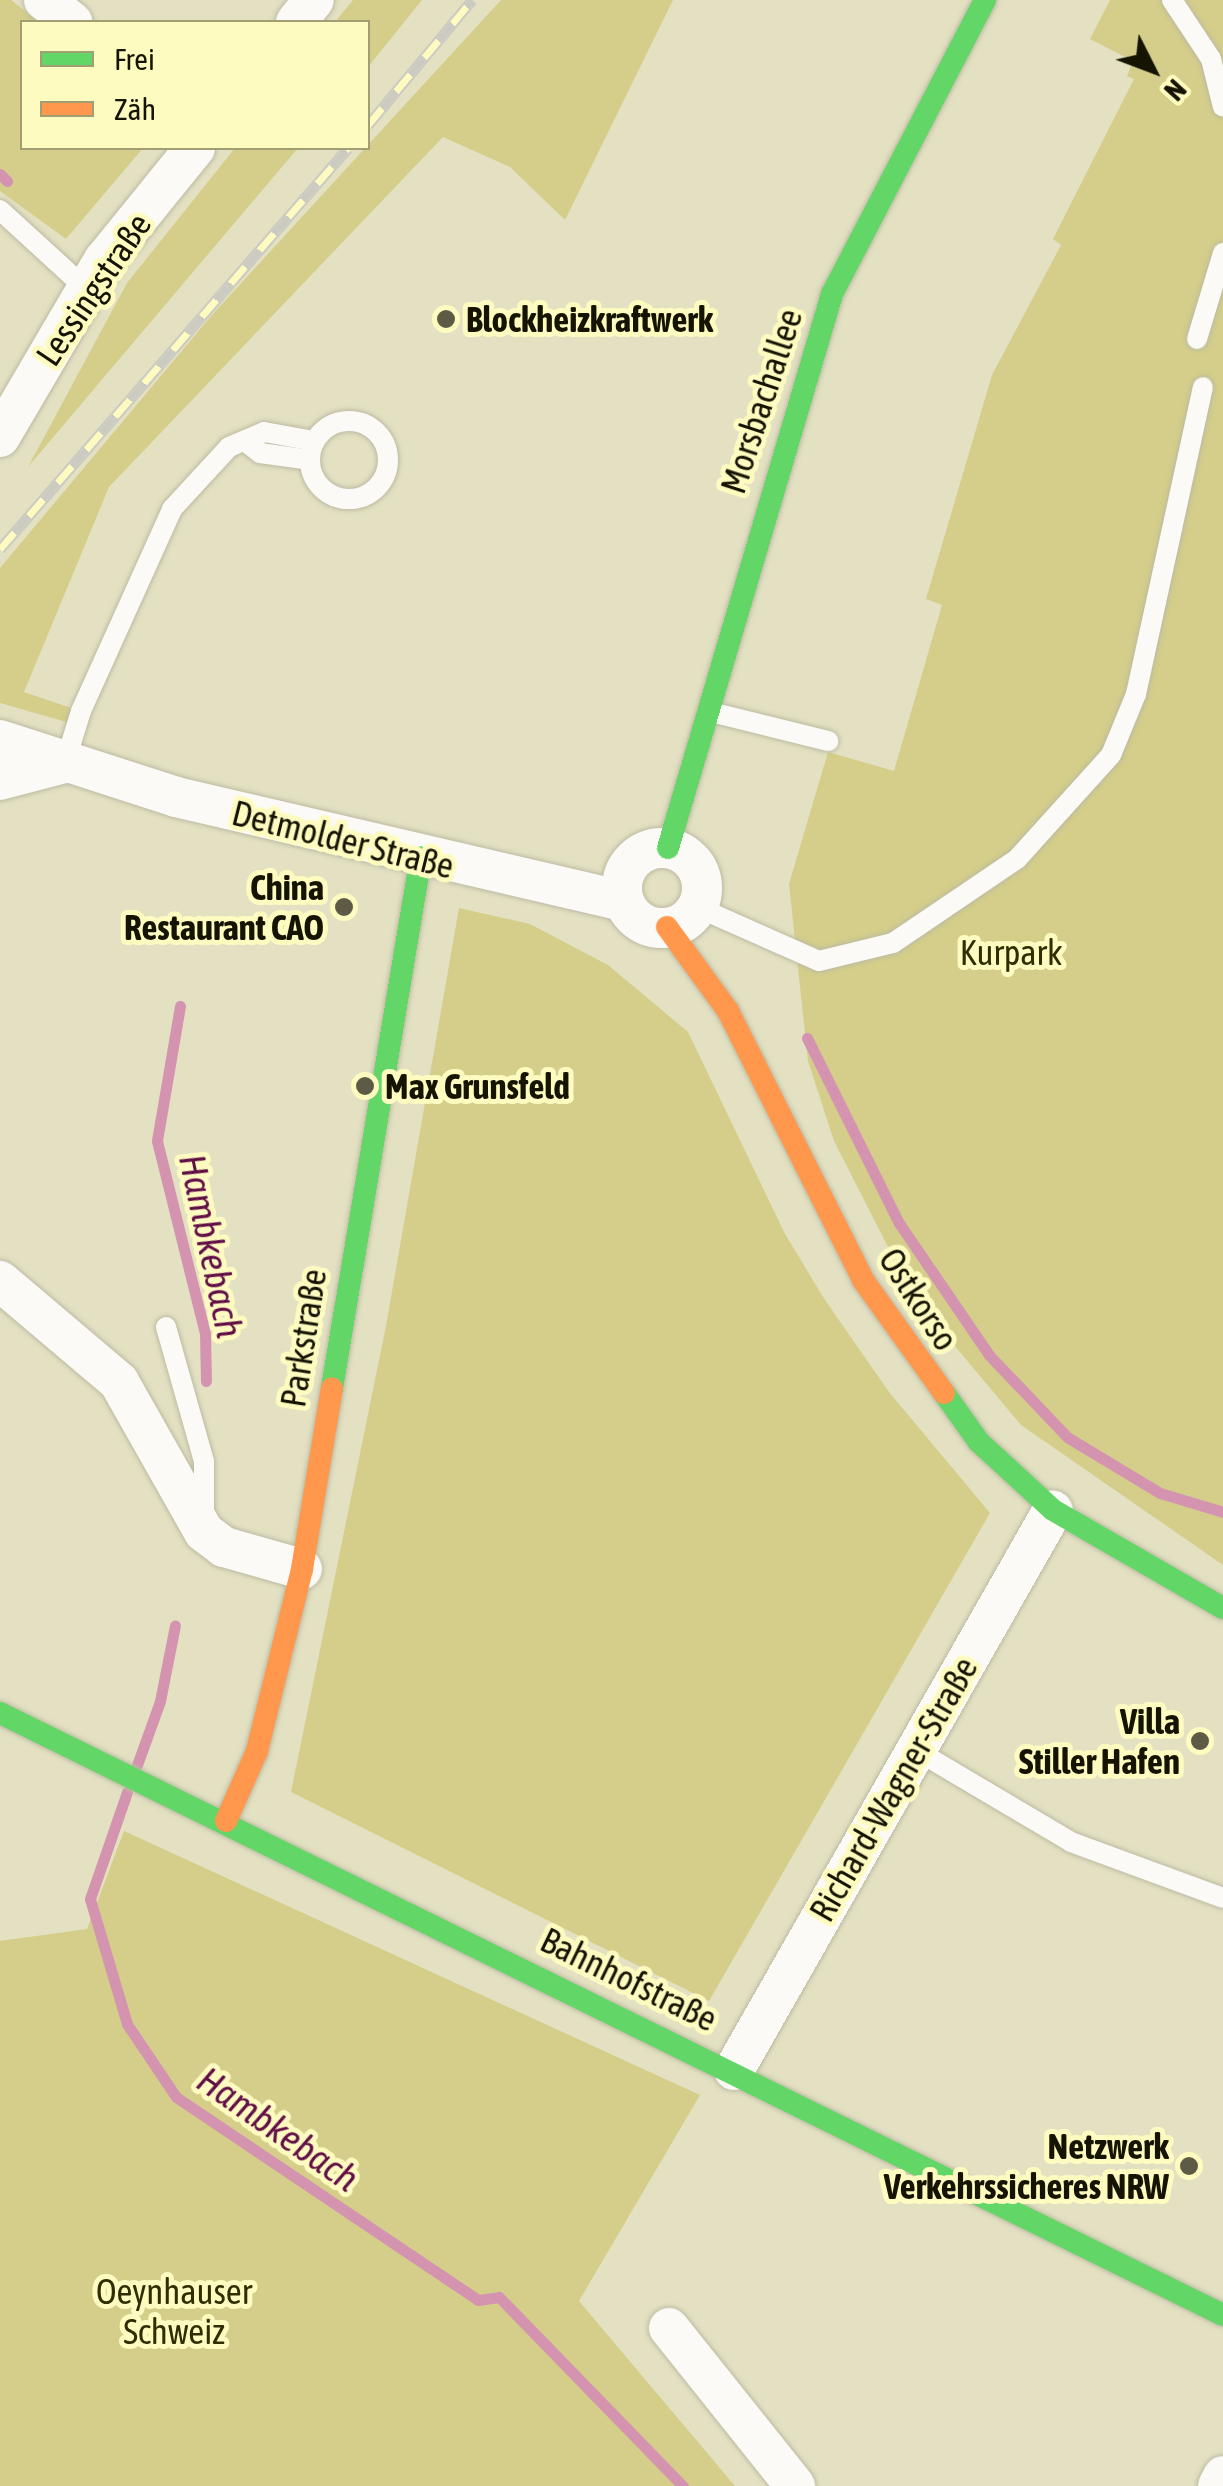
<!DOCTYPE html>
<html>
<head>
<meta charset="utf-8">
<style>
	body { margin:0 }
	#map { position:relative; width:1223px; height:2486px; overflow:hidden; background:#e3e1c2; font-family:"Asap Condensed",sans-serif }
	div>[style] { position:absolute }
	.green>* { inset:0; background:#d4ce8a }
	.stream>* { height:11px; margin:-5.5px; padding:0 5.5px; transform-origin:5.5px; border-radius:5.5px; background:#d494b0 }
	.roads { filter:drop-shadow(0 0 2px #bcbaa2) drop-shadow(0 0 2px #bcbaa2) }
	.lane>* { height:20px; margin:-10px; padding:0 10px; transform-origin:10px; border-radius:10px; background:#fbfaf6 }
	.lane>.ring { margin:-10px; padding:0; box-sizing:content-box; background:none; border:20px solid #fbfaf6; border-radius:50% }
	.street>* { height:40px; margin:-20px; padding:0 20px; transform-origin:20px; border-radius:20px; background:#fbfaf6 }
	.street>.ring { margin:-20px; padding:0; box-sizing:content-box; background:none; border:40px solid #fbfaf6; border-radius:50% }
	.fast>* { height:22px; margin:-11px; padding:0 11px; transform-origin:11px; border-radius:11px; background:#63d668 }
	.slow>* { height:22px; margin:-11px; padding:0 11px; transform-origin:11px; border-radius:11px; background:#ff974d }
	.rail>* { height:11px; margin-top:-5.5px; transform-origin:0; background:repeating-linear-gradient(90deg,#fefbc1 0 22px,#cccbc2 0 44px); box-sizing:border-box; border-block:2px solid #cccbc2 }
	.dots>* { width:28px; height:28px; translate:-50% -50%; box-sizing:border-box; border:5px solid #fefbc1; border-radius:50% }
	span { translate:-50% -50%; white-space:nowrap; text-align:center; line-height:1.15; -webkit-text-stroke:10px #fefbc1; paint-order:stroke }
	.street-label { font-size:35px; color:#151301 }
	.poi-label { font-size:35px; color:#151301; font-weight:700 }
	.left { translate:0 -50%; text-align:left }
	.right { translate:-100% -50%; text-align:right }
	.park-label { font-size:35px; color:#312d00 }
	.water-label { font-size:38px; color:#620f47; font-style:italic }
	.legend { position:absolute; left:20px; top:20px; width:350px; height:130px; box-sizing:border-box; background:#fefbc1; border:2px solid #a19e74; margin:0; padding:12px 18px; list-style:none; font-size:30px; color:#151301 }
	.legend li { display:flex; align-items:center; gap:20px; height:50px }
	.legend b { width:50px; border:2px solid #a19e74 }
	.north { position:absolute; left:1103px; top:20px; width:100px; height:100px; -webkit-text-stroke:8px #fefbc1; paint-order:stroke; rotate:132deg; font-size:28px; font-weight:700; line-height:40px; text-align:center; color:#151301 }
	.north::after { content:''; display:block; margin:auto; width:35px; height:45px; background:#151301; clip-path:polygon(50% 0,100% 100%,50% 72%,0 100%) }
</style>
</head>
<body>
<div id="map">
	<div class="green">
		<div style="clip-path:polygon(0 0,11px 0,39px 22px,22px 22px,22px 148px,143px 148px,66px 239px,0 191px)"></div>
		<div style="clip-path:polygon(353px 0,422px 0,368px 67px,368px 22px,335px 22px)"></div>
		<div style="clip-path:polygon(501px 0,673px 0,565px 220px,510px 167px,443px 137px,109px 487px,24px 692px,77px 710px,70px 723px,0 703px,0 568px,211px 316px)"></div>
		<div style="clip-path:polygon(1110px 0,1223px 0,1223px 1565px,1021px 1425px,944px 1333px,888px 1247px,834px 1141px,808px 1061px,789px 884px,828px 752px,894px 771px,942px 605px,926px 599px,992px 375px,1061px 245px,1053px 239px,1134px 79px,1127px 76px,1133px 61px,1090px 39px)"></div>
		<div style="clip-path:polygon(235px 148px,298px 148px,28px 467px,127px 283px)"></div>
		<div style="clip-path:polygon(459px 908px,530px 924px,608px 965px,688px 1032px,785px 1234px,825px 1300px,889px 1392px,990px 1513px,709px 2001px,291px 1792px,386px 1326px)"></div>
		<div style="clip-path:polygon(124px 1831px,700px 2095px,579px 2301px,735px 2486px,0 2486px,0 1941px,87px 1929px)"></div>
	</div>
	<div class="stream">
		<div style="left:0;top:174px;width:10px;rotate:45deg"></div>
		<div style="left:180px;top:1006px;width:137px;rotate:99.7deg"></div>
		<div style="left:157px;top:1141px;width:199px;rotate:76deg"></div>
		<div style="left:205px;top:1334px;width:47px;rotate:88.8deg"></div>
		<div style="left:807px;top:1038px;width:207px;rotate:63.6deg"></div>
		<div style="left:899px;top:1223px;width:160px;rotate:55.7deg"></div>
		<div style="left:989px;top:1355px;width:113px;rotate:46.4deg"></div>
		<div style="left:1067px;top:1437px;width:109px;rotate:31.1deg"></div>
		<div style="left:1160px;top:1493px;width:66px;rotate:16.8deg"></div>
		<div style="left:137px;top:1765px;width:68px;rotate:-70.2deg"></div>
		<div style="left:160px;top:1701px;width:77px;rotate:-78.8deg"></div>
		<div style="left:127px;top:1792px;width:113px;rotate:109.1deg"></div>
		<div style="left:90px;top:1899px;width:130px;rotate:73.5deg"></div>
		<div style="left:127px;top:2024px;width:88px;rotate:56.1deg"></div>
		<div style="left:176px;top:2097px;width:364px;rotate:33.9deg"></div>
		<div style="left:478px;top:2300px;width:21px;rotate:-8deg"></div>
		<div style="left:499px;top:2297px;width:264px;rotate:45.8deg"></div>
	</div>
	<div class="roads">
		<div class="lane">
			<div style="left:1172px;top:0;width:71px;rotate:56.5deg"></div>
			<div style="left:1211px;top:59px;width:49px;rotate:76deg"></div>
			<div style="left:0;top:210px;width:115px;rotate:42.5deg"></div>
			<div style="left:1197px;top:339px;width:90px;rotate:-73.2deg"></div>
			<div class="ring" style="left:310px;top:421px;width:58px;height:58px"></div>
			<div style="left:246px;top:442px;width:18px;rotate:38deg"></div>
			<div style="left:260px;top:453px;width:50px;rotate:8deg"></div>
			<div style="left:711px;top:712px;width:121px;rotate:13.9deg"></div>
			<div style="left:65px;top:763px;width:54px;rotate:-72.9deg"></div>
			<div style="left:81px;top:711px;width:222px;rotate:-65.7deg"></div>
			<div style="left:172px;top:509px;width:84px;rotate:-47.4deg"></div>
			<div style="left:229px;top:447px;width:38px;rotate:-23deg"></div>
			<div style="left:264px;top:432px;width:51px;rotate:10.2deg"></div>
			<div style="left:697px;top:907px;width:133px;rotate:23.9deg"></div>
			<div style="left:819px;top:961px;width:76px;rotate:-13.7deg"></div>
			<div style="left:893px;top:943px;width:150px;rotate:-34.1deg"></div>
			<div style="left:1017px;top:859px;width:140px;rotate:-47.9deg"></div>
			<div style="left:1111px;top:755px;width:66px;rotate:-67.7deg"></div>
			<div style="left:1136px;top:694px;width:314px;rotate:-77.7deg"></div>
			<div style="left:166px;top:1327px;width:139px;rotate:74.2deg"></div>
			<div style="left:204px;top:1461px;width:54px;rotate:90deg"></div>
			<div style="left:914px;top:1749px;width:182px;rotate:30.6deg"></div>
			<div style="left:1071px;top:1842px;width:162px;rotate:20.2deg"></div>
		</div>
		<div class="street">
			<div style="left:44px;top:0;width:36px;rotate:38deg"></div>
			<div style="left:296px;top:22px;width:28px;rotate:-51deg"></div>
			<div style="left:0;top:437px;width:205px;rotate:-59.6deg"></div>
			<div style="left:104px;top:260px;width:144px;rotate:-50.9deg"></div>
			<div style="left:0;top:740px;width:185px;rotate:17.9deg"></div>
			<div style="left:176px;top:797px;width:460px;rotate:13.1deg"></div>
			<div style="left:0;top:780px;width:67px;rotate:-14.7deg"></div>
			<div class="ring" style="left:622px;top:848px;width:40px;height:40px"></div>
			<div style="left:0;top:1281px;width:156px;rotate:40.3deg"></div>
			<div style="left:119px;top:1382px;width:172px;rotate:60.5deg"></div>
			<div style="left:204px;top:1532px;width:25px;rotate:37deg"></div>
			<div style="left:224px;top:1547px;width:81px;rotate:15.8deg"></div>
			<div style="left:734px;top:2070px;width:644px;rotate:-60.33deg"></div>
			<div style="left:669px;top:2328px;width:202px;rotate:51.4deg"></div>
			<div style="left:1218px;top:2486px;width:11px;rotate:-63deg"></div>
		</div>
		<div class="fast">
			<div style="left:668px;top:848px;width:578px;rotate:-73.51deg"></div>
			<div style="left:832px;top:294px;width:331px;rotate:-62.5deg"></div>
			<div style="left:332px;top:1388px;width:538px;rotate:-80.49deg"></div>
			<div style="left:944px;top:1393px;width:60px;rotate:54.5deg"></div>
			<div style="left:979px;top:1442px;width:100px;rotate:42.6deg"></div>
			<div style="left:1053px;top:1510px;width:196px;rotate:30deg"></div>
			<div style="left:0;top:1713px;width:1363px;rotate:26.21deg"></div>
		</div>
		<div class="slow">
			<div style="left:667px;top:927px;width:104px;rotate:54deg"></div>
			<div style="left:728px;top:1011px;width:301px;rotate:63.3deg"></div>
			<div style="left:863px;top:1280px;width:139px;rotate:54.4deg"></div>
			<div style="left:226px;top:1821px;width:77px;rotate:-66.1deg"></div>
			<div style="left:257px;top:1751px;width:187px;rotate:-76.1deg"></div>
			<div style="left:302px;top:1569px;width:183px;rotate:-80.6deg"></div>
		</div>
	</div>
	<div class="rail">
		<div style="left:368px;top:125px;width:163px;rotate:-50.2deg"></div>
		<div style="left:0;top:549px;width:531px;rotate:-49.05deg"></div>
	</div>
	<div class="dots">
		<div style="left:446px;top:319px;background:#5d5b45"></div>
		<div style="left:344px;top:907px;background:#5d5b45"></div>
		<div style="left:365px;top:1086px;background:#5d5b45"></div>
		<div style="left:1200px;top:1741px;background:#5d5b45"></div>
		<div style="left:1189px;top:2166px;background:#5d5b45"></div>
	</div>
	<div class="street-label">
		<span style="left:93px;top:289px;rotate:-56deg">Lessingstraße</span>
		<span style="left:761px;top:401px;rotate:-72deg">Morsbachallee</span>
		<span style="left:343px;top:839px;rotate:14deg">Detmolder Straße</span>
		<span style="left:919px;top:1299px;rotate:57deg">Ostkorso</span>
		<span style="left:303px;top:1338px;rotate:-81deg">Parkstraße</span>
		<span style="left:893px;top:1789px;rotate:-60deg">Richard-Wagner-Straße</span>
		<span style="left:629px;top:1979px;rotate:26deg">Bahnhofstraße</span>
	</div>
	<div class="poi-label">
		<span class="left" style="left:466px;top:319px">Blockheizkraftwerk</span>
		<span class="right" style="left:324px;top:907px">China<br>Restaurant CAO</span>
		<span class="left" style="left:385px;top:1086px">Max Grunsfeld</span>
		<span class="right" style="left:1180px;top:1741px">Villa<br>Stiller Hafen</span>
		<span class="right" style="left:1169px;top:2166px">Netzwerk<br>Verkehrssicheres NRW</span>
	</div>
	<div class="park-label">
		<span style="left:1011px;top:952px">Kurpark</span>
		<span style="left:174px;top:2311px">Oeynhauser<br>Schweiz</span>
	</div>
	<div class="water-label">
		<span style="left:211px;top:1246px;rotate:78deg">Hambkebach</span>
		<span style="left:278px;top:2129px;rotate:35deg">Hambkebach</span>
	</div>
	<ul class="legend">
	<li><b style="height:12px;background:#63d668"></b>Frei</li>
	<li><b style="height:12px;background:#ff974d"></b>Zäh</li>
	</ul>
	<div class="north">N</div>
</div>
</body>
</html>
